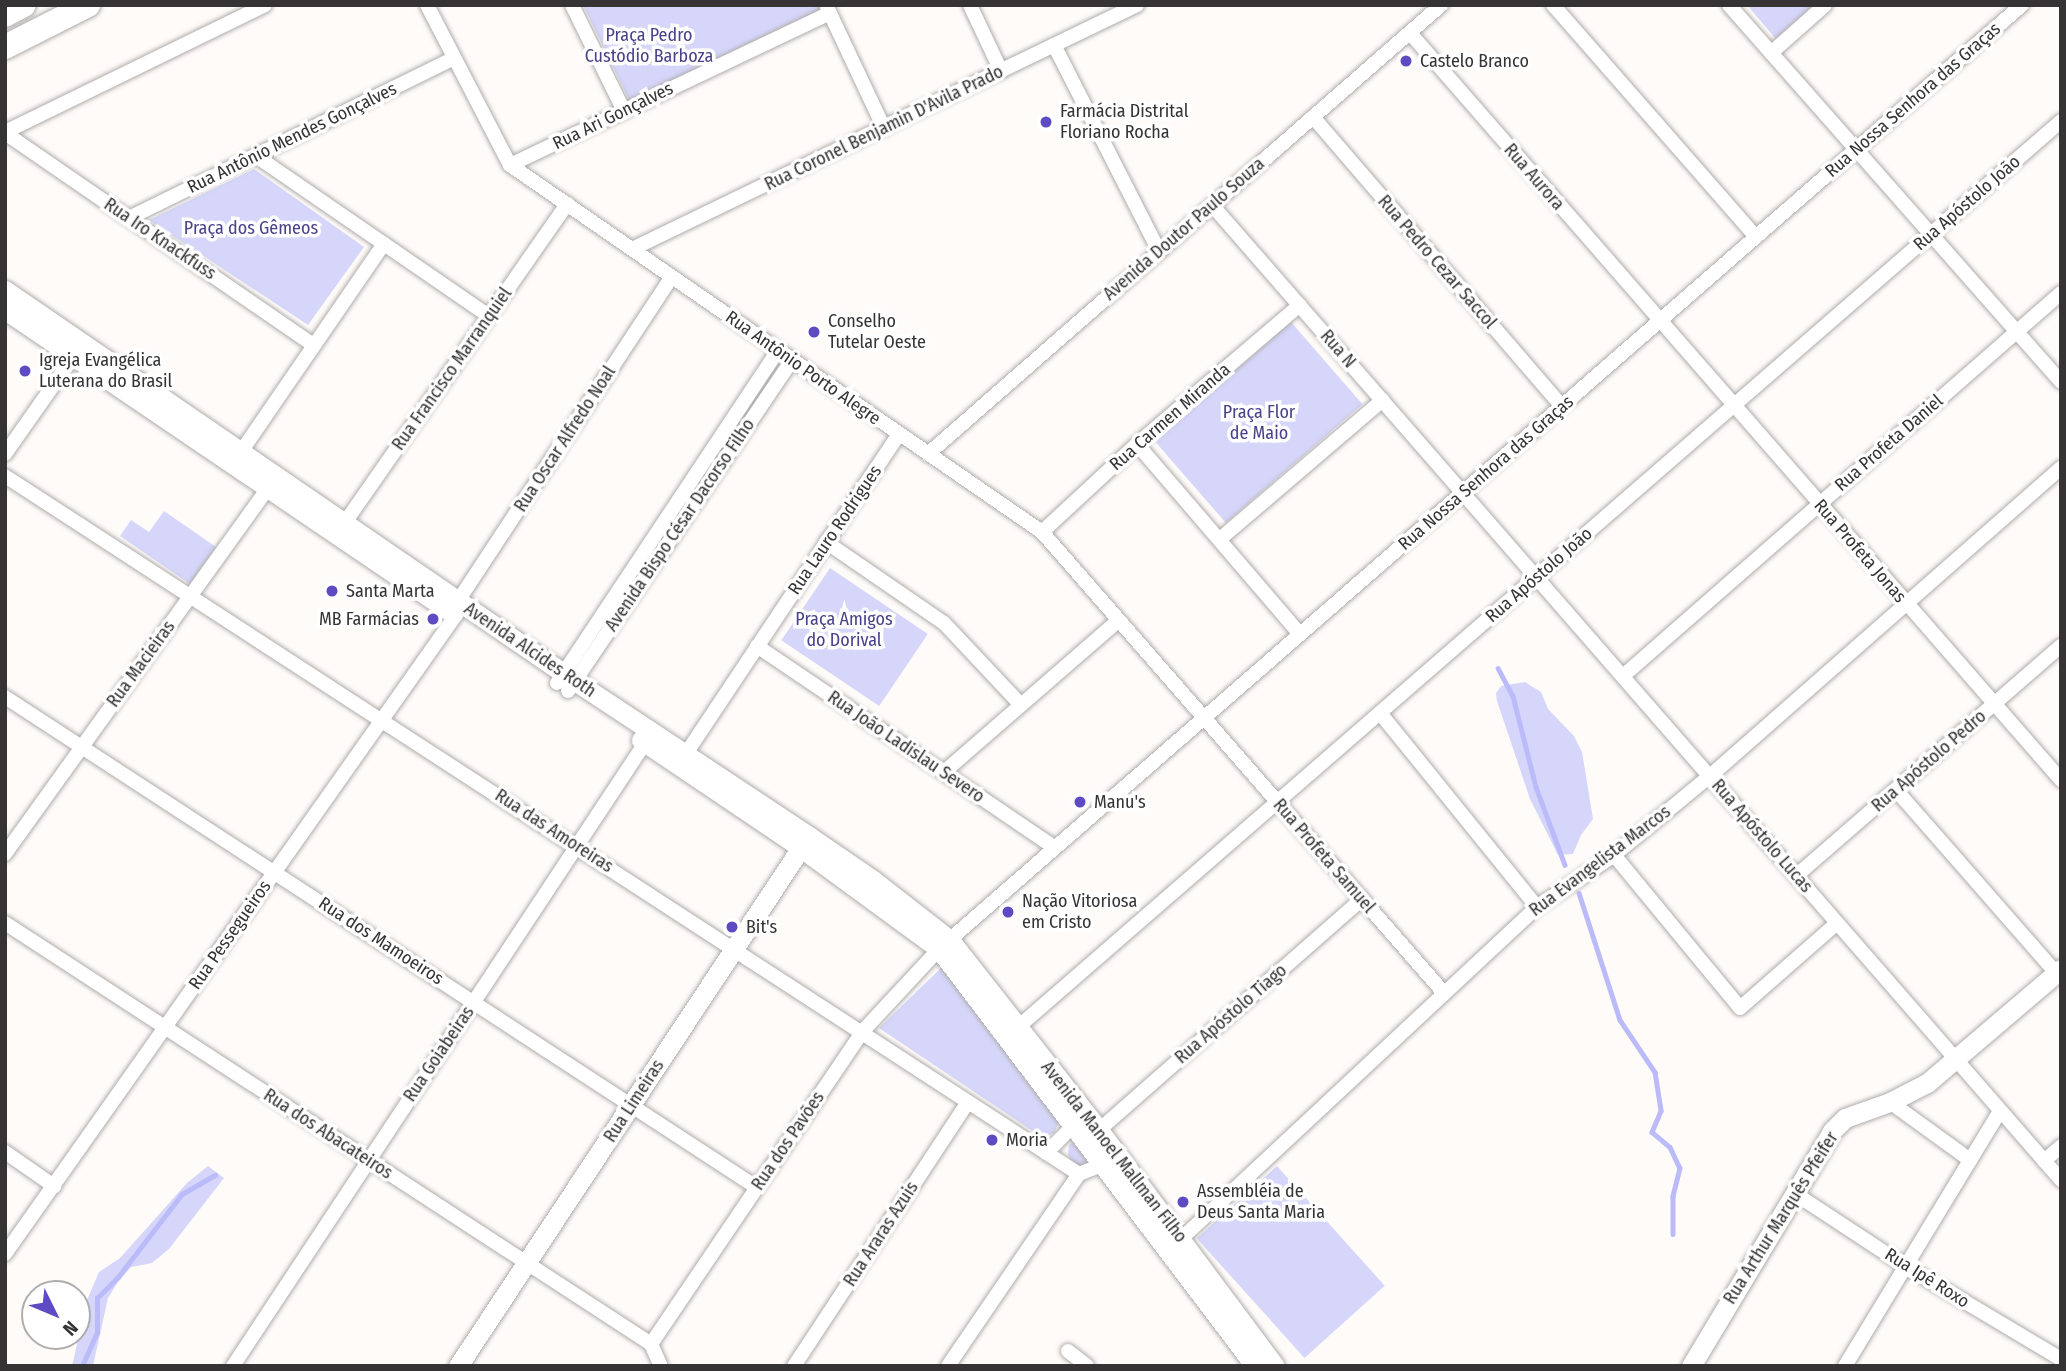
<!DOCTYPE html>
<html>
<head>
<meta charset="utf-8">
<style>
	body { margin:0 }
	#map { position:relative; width:2066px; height:1371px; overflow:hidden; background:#fefbf9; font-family:"Fira Sans Condensed",sans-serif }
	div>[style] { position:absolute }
	.green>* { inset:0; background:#d6d6fa; transform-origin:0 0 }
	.stream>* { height:4.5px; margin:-2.25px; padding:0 2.25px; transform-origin:2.25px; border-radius:2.25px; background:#bcbbfa }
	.roads { filter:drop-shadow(0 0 2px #afacab) drop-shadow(0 0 2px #afacab) }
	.street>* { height:14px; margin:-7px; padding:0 7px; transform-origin:7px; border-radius:7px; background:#fff }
	.secondary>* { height:19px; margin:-9.5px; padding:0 9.5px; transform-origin:9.5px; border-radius:9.5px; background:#fff }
	.highway>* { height:24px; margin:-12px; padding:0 12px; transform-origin:12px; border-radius:12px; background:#fff }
	.dots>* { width:19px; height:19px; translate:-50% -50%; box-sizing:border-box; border:4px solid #fff; border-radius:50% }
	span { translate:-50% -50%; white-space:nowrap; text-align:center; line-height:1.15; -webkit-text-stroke:7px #fff; paint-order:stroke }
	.park-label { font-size:18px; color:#49418a }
	.poi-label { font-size:18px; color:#353333 }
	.left { translate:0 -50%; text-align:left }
	.right { translate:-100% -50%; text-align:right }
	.street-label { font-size:18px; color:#353333 }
	.frame { position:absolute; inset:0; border:7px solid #353333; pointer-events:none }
	.north { position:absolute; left:21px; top:1280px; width:70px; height:70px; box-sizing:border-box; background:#fff; border:2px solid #aeadad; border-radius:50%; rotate:133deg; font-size:19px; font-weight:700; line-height:28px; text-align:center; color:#353333 }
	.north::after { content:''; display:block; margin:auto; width:24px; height:32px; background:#5e4bc3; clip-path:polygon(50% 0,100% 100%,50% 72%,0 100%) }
</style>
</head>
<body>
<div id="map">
	<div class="green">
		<div style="clip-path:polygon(583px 5px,818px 5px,820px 10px,630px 102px)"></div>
		<div style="clip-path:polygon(1747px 5px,1814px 5px,1776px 39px)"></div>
		<div style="clip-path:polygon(254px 169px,364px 247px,308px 325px,149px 220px)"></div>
		<div style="left:1291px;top:322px;width:109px;height:181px;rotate:49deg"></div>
		<div style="clip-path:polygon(164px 511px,216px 547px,190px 584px,120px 536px,131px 520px,149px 532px)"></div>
		<div style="left:830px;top:568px;width:118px;height:87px;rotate:34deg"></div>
		<div style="clip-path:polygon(1525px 682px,1541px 692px,1548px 709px,1574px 736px,1582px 752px,1593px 819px,1581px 835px,1573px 854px,1558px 855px,1530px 799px,1497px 701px,1496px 693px,1501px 686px)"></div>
		<div style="clip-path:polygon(943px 966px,1059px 1122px,1054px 1133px,1043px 1138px,879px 1028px)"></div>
		<div style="clip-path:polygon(1075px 1141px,1092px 1162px,1082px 1167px,1072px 1163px,1068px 1154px,1069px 1145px)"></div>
		<div style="clip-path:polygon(208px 1166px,224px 1178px,169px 1249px,152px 1263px,131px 1267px,118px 1282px,108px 1298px,93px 1366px,72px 1366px,87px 1300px,99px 1272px,120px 1258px,187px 1183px)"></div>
		<div style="left:1277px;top:1166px;width:161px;height:108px;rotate:48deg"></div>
	</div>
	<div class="stream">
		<div style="left:1498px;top:668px;width:32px;rotate:62deg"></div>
		<div style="left:1513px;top:696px;width:94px;rotate:75.8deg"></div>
		<div style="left:1536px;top:787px;width:83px;rotate:69.6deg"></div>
		<div style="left:1579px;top:893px;width:133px;rotate:72.1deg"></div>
		<div style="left:1620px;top:1020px;width:63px;rotate:56.1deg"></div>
		<div style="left:1655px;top:1072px;width:39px;rotate:81deg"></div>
		<div style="left:1661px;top:1111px;width:23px;rotate:113deg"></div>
		<div style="left:1652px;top:1132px;width:23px;rotate:40deg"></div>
		<div style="left:1670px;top:1147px;width:23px;rotate:65deg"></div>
		<div style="left:1680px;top:1168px;width:29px;rotate:104deg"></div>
		<div style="left:1673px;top:1196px;width:38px;rotate:90deg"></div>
		<div style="left:82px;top:1366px;width:36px;rotate:-66deg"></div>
		<div style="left:97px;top:1333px;width:35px;rotate:-90deg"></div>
		<div style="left:97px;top:1298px;width:30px;rotate:-45deg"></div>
		<div style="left:118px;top:1277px;width:105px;rotate:-52.4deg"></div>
		<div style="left:182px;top:1194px;width:38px;rotate:-30deg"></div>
	</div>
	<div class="roads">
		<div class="street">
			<div style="left:427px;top:5px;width:180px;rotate:62.6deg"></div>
			<div style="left:510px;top:165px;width:646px;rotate:34.6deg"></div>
			<div style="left:1042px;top:532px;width:612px;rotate:48.91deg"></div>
			<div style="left:572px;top:5px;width:118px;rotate:63.9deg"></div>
			<div style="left:970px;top:5px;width:73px;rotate:64.8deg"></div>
			<div style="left:1553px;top:5px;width:308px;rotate:48.8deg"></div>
			<div style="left:1729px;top:5px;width:502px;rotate:48.63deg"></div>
			<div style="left:827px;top:7px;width:134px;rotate:64.8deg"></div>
			<div style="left:1410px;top:33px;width:991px;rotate:48.93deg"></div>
			<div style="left:1054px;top:45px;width:231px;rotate:63deg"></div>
			<div style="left:1771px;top:53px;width:72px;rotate:-41.6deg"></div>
			<div style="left:1313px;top:117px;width:381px;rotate:49.3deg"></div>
			<div style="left:5px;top:132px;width:289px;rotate:-26deg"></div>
			<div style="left:5px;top:133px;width:375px;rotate:34.5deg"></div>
			<div style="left:256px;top:156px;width:283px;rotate:34.5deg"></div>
			<div style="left:510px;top:165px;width:354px;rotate:-25.4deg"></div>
			<div style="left:1212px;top:205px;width:1293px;rotate:48.95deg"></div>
			<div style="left:129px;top:218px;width:362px;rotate:-26.2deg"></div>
			<div style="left:632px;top:249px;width:561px;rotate:-25.79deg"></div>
			<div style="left:1137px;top:444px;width:250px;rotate:49.4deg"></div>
			<div style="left:5px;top:454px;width:127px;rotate:-54.9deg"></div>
			<div style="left:928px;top:454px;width:682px;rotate:-41.19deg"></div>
			<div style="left:236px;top:459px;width:261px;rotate:-55.5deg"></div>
			<div style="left:5px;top:476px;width:1281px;rotate:33.02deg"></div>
			<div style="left:1079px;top:1174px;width:31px;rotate:-22deg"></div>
			<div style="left:339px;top:531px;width:399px;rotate:-55.1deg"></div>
			<div style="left:1042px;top:532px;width:129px;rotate:-42.8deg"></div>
			<div style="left:1137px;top:444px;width:214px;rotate:-40.5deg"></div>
			<div style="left:1220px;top:539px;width:214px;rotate:-40.5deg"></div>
			<div style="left:826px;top:542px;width:143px;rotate:34.5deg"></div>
			<div style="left:944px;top:623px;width:112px;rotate:46.8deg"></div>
			<div style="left:757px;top:646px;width:360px;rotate:34.1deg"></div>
			<div style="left:1623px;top:676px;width:582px;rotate:-41.17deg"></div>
			<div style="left:557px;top:683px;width:400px;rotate:-56.4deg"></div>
			<div style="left:568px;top:691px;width:400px;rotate:-55.9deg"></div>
			<div style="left:5px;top:697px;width:897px;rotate:33.12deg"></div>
			<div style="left:1380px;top:713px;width:250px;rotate:51deg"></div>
			<div style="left:681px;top:761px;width:393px;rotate:-56.3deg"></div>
			<div style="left:944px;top:772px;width:230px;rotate:-41deg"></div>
			<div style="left:1896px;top:790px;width:243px;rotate:48.8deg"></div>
			<div style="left:5px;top:854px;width:458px;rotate:-54.3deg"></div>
			<div style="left:1614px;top:855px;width:198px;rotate:50.5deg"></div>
			<div style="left:1740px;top:1008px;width:129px;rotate:-41.2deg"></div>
			<div style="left:1796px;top:876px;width:351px;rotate:-41deg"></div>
			<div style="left:5px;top:923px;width:771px;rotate:33.09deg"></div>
			<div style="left:1017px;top:1028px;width:1383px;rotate:-40.98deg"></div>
			<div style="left:1890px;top:1102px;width:99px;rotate:35.9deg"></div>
			<div style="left:1099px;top:1130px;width:350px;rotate:-41.3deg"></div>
			<div style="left:5px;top:1152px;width:60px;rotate:34.8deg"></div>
			<div style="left:1046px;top:1153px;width:38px;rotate:-45deg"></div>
			<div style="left:2044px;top:1161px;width:23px;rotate:-41deg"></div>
			<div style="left:1794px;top:1193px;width:133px;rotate:33.3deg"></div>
			<div style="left:1905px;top:1266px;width:182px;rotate:30.8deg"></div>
			<div style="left:1181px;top:1239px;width:487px;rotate:-43deg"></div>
			<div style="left:1537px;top:907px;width:93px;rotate:-34deg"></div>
			<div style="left:1614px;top:855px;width:124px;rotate:-39.5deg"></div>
			<div style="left:1710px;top:776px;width:467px;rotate:-41.3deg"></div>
			<div style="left:5px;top:1254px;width:782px;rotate:-54.79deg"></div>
			<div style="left:456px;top:615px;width:14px;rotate:-82deg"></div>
			<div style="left:458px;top:601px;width:388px;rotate:-56.6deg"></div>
			<div style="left:651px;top:1344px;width:377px;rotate:-55.9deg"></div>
			<div style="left:862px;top:1032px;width:113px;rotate:-47.1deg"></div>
			<div style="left:939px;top:949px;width:1437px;rotate:-41.08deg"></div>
			<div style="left:651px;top:1344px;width:24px;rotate:66deg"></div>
			<div style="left:1068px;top:1351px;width:24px;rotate:38deg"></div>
			<div style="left:233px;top:1366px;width:747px;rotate:-56.52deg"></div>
			<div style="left:794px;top:1366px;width:316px;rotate:-56.6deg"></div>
			<div style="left:948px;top:1366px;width:232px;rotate:-55.7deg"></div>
			<div style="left:1845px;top:1366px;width:298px;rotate:-58.7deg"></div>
		</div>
		<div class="secondary">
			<div style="left:5px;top:290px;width:691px;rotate:34.45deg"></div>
			<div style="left:575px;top:681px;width:281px;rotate:33.5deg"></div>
			<div style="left:809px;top:836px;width:78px;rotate:34.5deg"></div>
			<div style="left:873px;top:880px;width:98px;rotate:37.9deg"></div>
			<div style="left:950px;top:940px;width:241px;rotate:51.9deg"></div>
			<div style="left:1099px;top:1130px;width:294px;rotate:53.3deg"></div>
			<div style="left:5px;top:310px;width:535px;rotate:34.11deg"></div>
			<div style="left:641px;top:740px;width:193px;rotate:34deg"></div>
			<div style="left:801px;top:848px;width:171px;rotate:36.2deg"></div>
			<div style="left:939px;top:949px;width:523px;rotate:52.85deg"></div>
			<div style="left:458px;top:1366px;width:634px;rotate:-56.51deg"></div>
			<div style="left:1691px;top:1366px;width:274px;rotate:-59deg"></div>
			<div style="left:1832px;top:1131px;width:18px;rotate:-45deg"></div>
			<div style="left:1845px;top:1118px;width:48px;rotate:-19.6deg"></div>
			<div style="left:1890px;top:1102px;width:42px;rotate:-27.2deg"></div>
			<div style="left:1927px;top:1083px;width:176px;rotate:-40.4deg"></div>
		</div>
		<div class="highway">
			<div style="left:5px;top:15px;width:21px;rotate:-28deg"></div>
			<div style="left:5px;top:47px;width:93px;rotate:-26.8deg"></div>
		</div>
	</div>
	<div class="dots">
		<div style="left:1406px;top:61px;background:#5e4bc3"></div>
		<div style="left:1046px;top:122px;background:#5e4bc3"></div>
		<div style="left:814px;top:332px;background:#5e4bc3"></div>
		<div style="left:25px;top:371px;background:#5e4bc3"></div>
		<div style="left:332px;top:591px;background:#5e4bc3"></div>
		<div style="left:433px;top:619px;background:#5e4bc3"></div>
		<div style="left:1080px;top:802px;background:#5e4bc3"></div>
		<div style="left:1008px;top:912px;background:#5e4bc3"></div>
		<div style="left:732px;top:927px;background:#5e4bc3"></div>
		<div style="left:992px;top:1140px;background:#5e4bc3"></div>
		<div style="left:1183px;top:1202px;background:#5e4bc3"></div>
	</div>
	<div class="park-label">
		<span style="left:649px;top:46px">Praça Pedro<br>Custódio Barboza</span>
		<span style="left:251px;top:228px">Praça dos Gêmeos</span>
		<span style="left:1259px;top:423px">Praça Flor<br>de Maio</span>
		<span style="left:844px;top:630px">Praça Amigos<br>do Dorival</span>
	</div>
	<div class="poi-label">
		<span class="left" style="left:1420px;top:61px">Castelo Branco</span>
		<span class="left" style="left:1060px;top:122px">Farmácia Distrital<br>Floriano Rocha</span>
		<span class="left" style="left:828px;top:332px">Conselho<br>Tutelar Oeste</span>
		<span class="left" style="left:39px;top:371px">Igreja Evangélica<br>Luterana do Brasil</span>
		<span class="left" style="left:346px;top:591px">Santa Marta</span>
		<span class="right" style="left:419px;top:619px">MB Farmácias</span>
		<span class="left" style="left:1094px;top:802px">Manu's</span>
		<span class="left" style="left:1022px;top:912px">Nação Vitoriosa<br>em Cristo</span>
		<span class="left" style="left:746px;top:927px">Bit's</span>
		<span class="left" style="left:1006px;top:1140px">Moria</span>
		<span class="left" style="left:1197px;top:1202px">Assembléia de<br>Deus Santa Maria</span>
	</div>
	<div class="street-label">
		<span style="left:1913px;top:100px;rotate:-41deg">Rua Nossa Senhora das Graças</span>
		<span style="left:613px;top:116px;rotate:-26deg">Rua Ari Gonçalves</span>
		<span style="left:884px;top:128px;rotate:-26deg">Rua Coronel Benjamin D'Avila Prado</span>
		<span style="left:292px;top:138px;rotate:-26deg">Rua Antônio Mendes Gonçalves</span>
		<span style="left:1534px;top:177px;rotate:49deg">Rua Aurora</span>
		<span style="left:1967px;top:203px;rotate:-41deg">Rua Apóstolo João</span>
		<span style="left:1184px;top:229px;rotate:-41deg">Avenida Doutor Paulo Souza</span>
		<span style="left:160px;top:239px;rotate:34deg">Rua Iro Knackfuss</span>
		<span style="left:1437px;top:262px;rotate:49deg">Rua Pedro Cezar Saccol</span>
		<span style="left:1338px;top:349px;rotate:49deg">Rua N</span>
		<span style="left:803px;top:368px;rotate:35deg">Rua Antônio Porto Alegre</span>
		<span style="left:452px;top:369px;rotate:-55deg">Rua Francisco Marranquiel</span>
		<span style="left:1170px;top:417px;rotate:-41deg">Rua Carmen Miranda</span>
		<span style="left:565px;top:439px;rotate:-57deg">Rua Oscar Alfredo Noal</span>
		<span style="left:1889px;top:443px;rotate:-41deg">Rua Profeta Daniel</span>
		<span style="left:1486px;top:473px;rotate:-41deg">Rua Nossa Senhora das Graças</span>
		<span style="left:680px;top:525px;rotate:-56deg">Avenida Bispo César Dacorso Filho</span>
		<span style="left:835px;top:530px;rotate:-56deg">Rua Lauro Rodrigues</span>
		<span style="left:1860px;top:551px;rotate:49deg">Rua Profeta Jonas</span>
		<span style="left:1539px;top:575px;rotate:-41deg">Rua Apóstolo João</span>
		<span style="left:530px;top:650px;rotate:34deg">Avenida Alcides Roth</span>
		<span style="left:141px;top:664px;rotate:-54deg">Rua Macieiras</span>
		<span style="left:906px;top:747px;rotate:34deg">Rua João Ladislau Severo</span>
		<span style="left:1929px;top:761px;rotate:-41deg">Rua Apóstolo Pedro</span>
		<span style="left:554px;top:831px;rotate:33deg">Rua das Amoreiras</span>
		<span style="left:1762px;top:836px;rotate:49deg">Rua Apóstolo Lucas</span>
		<span style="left:1324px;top:856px;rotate:49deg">Rua Profeta Samuel</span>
		<span style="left:1600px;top:861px;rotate:-37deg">Rua Evangelista Marcos</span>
		<span style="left:230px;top:935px;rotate:-55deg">Rua Pessegueiros</span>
		<span style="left:381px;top:941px;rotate:33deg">Rua dos Mamoeiros</span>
		<span style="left:1231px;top:1014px;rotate:-41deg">Rua Apóstolo Tiago</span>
		<span style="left:439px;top:1054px;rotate:-56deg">Rua Goiabeiras</span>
		<span style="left:634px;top:1101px;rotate:-57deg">Rua Limeiras</span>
		<span style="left:328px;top:1134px;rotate:33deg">Rua dos Abacateiros</span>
		<span style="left:788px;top:1141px;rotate:-56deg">Rua dos Pavões</span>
		<span style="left:1114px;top:1152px;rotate:52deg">Avenida Manoel Mallman Filho</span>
		<span style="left:1781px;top:1218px;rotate:-58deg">Rua Arthur Marquês Pfeifer</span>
		<span style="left:881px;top:1234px;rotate:-57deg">Rua Araras Azuis</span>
		<span style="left:1927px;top:1278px;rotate:32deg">Rua Ipê Roxo</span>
	</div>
	<div class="frame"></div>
	<div class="north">N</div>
</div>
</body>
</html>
